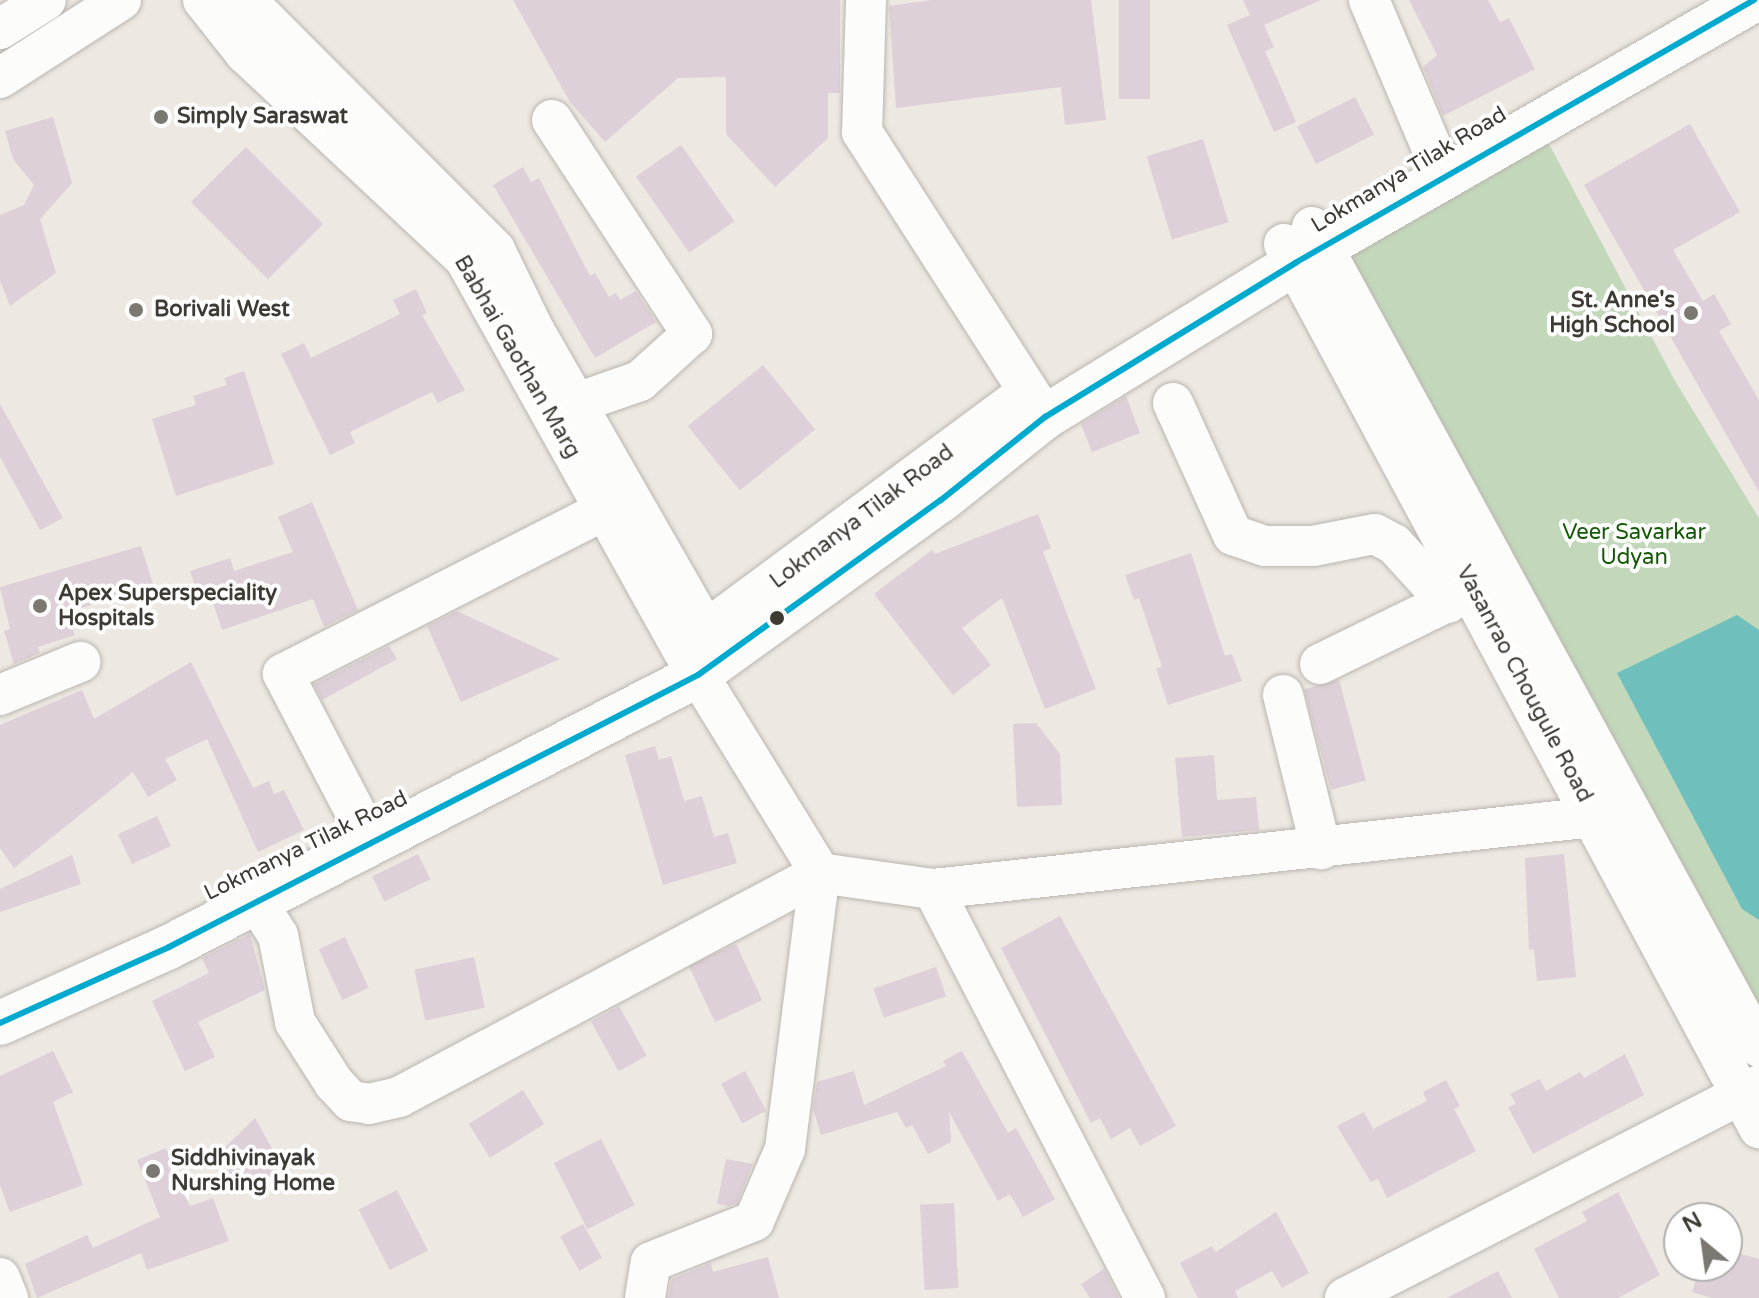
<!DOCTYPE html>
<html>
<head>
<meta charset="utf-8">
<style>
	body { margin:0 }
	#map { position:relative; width:1759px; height:1298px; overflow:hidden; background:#ede8e1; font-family:"Varela Round",sans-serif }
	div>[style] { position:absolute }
	.green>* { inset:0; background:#c3d8ba }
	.water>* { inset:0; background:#6fbfbd }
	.building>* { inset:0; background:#ddd0d8; transform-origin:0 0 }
	.roads { filter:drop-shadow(0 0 2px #b9b5b0) drop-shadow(0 0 2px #b9b5b0) }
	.minor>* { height:40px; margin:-20px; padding:0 20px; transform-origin:20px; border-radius:20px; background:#fcfcfa }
	.major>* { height:44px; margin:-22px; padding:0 22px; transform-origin:22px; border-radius:22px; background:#fcfcfa }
	.bus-1>* { height:6px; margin:-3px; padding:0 3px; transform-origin:3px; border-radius:3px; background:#00a9ce }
	.dots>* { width:22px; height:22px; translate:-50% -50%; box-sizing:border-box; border:4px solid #fff; border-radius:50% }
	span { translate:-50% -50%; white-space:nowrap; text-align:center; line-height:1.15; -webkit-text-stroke:8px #fff; paint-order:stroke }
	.poi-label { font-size:22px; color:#3e3a34; font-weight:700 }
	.left { translate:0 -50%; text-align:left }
	.right { translate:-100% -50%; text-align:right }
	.street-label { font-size:22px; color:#3e3a34 }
	.park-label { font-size:22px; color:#135a05 }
	.north { position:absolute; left:1663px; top:1202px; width:80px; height:80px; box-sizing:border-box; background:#fff; border:2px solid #b2b0ae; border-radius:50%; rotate:331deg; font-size:22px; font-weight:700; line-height:32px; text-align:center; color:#3e3a34 }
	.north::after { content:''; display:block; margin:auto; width:28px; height:36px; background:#7b7771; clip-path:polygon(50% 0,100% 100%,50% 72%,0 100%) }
</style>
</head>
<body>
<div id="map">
	<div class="green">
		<div style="clip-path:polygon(1548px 142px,1675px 381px,1759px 518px,1759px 1024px,1338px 258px)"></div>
	</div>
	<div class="water">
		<div style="clip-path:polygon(1737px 615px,1759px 630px,1759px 920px,1742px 909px,1617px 673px)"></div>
	</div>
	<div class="building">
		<div style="clip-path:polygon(513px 0,840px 0,840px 93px,828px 93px,828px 138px,775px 187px,726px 134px,726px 77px,678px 78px,605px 142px,570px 102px)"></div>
		<div style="clip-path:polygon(931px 0,1091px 0,1106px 120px,1065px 125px,1061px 87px,896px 108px,889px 6px)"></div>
		<div style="left:1119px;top:0;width:31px;height:99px"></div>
		<div style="clip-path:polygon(1243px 0,1321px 0,1264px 25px,1274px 47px,1265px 51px,1296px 122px,1274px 132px,1227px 25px,1250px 15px)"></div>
		<div style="clip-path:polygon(1409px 0,1488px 0,1500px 22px,1509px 18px,1535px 69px,1443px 116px,1423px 67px,1437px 55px)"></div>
		<div style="left:1355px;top:97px;width:42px;height:65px;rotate:63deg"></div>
		<div style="clip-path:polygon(53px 117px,72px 183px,40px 219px,56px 273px,10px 306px,0 281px,0 215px,24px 205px,34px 185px,13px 159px,5px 131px)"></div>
		<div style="clip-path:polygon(1690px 124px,1740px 212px,1673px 250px,1703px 301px,1714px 294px,1731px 324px,1719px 331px,1759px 400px,1759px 492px,1584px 185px)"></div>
		<div style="left:1203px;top:139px;width:87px;height:59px;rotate:73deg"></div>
		<div style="left:681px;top:145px;width:93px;height:55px;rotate:55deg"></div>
		<div style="left:246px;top:147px;width:109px;height:78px;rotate:45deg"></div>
		<div style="clip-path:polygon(523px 167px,531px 182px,539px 178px,590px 276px,595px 273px,609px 297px,616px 293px,620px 300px,636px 291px,656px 322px,595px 358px,493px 185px)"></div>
		<div style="clip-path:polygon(416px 289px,427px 313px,422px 315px,465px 390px,438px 403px,432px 392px,350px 432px,355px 443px,330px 455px,281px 354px,304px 343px,311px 358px,400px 314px,393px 300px)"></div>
		<div style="left:763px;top:365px;width:83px;height:97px;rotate:51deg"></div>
		<div style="clip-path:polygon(244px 371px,274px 464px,176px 496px,152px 419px,196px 405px,193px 396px,227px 385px,224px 378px)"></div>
		<div style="clip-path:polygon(1126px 396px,1140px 433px,1092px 452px,1081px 424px)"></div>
		<div style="clip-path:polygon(0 404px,63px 518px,40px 530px,0 457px)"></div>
		<div style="clip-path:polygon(312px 502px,358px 610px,324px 627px,313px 599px,222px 630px,209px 591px,198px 595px,190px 571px,230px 558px,234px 571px,293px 552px,278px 517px)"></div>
		<div style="clip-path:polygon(1038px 514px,1051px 548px,1043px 552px,1096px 689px,1045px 709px,1002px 598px,962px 628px,991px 665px,953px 695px,874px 594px,932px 550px,935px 554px)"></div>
		<div style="clip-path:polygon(141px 546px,153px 584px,67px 613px,75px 635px,38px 647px,40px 653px,14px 664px,4px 631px,10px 629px,0 587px)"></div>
		<div style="clip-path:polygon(1191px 553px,1225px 656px,1232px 654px,1242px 681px,1168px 705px,1156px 668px,1162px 667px,1139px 598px,1134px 600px,1125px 575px)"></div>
		<div style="clip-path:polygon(457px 611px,560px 659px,461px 702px,427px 626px)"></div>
		<div style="clip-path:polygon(389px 646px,397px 659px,322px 700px,314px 684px)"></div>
		<div style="clip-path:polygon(191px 662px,253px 788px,269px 781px,274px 794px,284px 790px,304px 830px,258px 852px,207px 739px,165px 759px,177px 780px,148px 797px,133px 772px,14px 868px,0 848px,0 725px,82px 690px,94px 719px)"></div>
		<div style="left:1339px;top:680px;width:104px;height:36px;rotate:75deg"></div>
		<div style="clip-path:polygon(1036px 723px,1060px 754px,1062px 805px,1017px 807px,1013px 724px)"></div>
		<div style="clip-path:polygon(655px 746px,659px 760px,671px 756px,684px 801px,702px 796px,714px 837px,728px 833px,737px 863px,663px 885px,625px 755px)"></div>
		<div style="clip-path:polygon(1214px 755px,1217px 800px,1256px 797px,1259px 830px,1182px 837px,1175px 758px)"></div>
		<div style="left:157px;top:816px;width:33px;height:43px;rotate:65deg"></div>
		<div style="left:418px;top:854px;width:28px;height:51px;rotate:64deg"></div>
		<div style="clip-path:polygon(1564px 854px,1576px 977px,1537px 981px,1534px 949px,1529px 950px,1525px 858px)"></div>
		<div style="clip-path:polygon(72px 855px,81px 884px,0 912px,0 889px)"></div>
		<div style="clip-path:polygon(1060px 916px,1176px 1126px,1140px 1146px,1130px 1128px,1111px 1139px,1100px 1118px,1091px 1123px,1001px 948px)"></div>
		<div style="clip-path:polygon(250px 934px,265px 990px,198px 1022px,215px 1057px,185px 1071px,152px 1001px,209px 973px,202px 958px)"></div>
		<div style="left:345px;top:937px;width:56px;height:29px;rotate:65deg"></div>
		<div style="left:736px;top:944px;width:62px;height:52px;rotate:65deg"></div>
		<div style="left:474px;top:957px;width:52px;height:61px;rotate:78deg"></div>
		<div style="left:936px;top:967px;width:31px;height:66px;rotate:71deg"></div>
		<div style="left:619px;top:1006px;width:57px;height:32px;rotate:61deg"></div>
		<div style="clip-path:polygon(53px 1051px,73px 1092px,53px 1102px,83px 1185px,10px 1212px,0 1185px,0 1076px)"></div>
		<div style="clip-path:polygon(962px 1051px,1008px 1133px,1016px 1128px,1055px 1199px,1023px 1217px,1010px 1194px,998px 1201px,949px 1112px,951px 1142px,928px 1154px,912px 1125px,906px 1128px,897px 1112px,821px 1135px,813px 1109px,817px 1082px,854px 1071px,864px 1105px,946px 1066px,943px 1061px)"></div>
		<div style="clip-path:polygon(1625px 1054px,1644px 1095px,1533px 1154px,1508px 1107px,1516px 1104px,1510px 1094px,1540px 1079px,1546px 1091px,1580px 1072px,1584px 1078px)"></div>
		<div style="left:745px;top:1071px;width:45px;height:27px;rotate:62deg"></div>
		<div style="clip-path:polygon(1446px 1080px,1460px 1106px,1454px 1109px,1476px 1151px,1387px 1198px,1378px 1179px,1371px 1182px,1337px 1126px,1364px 1112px,1373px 1129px,1427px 1101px,1423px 1092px)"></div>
		<div style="left:523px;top:1090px;width:40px;height:64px;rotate:58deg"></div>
		<div style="clip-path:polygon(255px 1118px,283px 1168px,234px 1195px,214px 1158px)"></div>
		<div style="left:601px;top:1139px;width:74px;height:53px;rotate:63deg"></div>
		<div style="clip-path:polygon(166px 1148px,190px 1206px,213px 1198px,229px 1241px,147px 1270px,141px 1253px,37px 1298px,25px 1264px,87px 1235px,93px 1248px,160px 1217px,137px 1160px)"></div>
		<div style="clip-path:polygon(726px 1159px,753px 1164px,737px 1203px,729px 1206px,717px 1204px)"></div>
		<div style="left:397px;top:1190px;width:68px;height:43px;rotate:63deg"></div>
		<div style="clip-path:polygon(1618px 1192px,1660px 1275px,1618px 1298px,1559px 1298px,1534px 1249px,1587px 1221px,1582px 1212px)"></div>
		<div style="left:954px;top:1203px;width:85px;height:34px;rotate:87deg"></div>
		<div style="clip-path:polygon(1276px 1212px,1309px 1273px,1282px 1288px,1272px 1271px,1235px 1291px,1238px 1298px,1198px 1298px,1180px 1263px,1212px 1246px,1216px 1252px)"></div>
		<div style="left:583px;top:1224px;width:39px;height:26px;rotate:61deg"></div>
		<div style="clip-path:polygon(1727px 1250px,1759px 1259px,1759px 1298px,1712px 1298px,1692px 1292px,1700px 1266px,1727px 1266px)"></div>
		<div style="clip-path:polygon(768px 1257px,779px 1298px,668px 1298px,672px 1279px,711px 1263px,713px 1272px)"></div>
		<div style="clip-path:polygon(1104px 1269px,1119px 1298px,1090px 1298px,1081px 1284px)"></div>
		<div style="clip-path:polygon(1498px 1271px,1512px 1298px,1447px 1298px)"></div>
	</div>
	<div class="roads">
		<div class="minor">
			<div style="left:203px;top:0;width:68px;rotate:51.6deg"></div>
			<div style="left:245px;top:53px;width:301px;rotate:43.1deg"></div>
			<div style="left:465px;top:259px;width:448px;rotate:60.9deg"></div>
			<div style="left:683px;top:650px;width:262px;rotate:58.4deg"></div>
			<div style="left:820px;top:873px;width:114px;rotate:8.1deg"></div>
			<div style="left:933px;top:889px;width:461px;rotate:62.6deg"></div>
			<div style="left:246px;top:0;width:353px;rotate:45.1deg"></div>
			<div style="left:495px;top:250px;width:89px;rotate:64deg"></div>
			<div style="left:534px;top:330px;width:348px;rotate:60.2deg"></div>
			<div style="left:707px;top:632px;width:38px;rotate:102deg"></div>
			<div style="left:866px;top:0;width:132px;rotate:91.7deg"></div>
			<div style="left:862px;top:132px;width:339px;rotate:57.3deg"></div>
			<div style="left:1369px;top:0;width:166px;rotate:67deg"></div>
			<div style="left:0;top:29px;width:54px;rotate:-32.2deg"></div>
			<div style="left:0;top:78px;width:144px;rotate:-32.8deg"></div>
			<div style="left:552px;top:120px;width:256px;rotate:56.8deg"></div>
			<div style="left:692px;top:334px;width:70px;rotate:137.9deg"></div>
			<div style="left:640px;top:381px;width:91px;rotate:160.8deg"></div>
			<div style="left:1312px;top:227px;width:934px;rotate:61.4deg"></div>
			<div style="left:1284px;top:244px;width:1004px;rotate:61.75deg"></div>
			<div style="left:1173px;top:403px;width:145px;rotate:65.6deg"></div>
			<div style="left:1233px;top:535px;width:34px;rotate:19deg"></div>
			<div style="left:1265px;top:546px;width:48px"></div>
			<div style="left:1313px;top:546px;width:63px;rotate:-11deg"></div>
			<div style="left:1375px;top:534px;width:21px;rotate:28deg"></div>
			<div style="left:1394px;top:544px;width:80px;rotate:47.5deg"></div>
			<div style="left:1320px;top:664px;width:167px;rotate:-26deg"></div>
			<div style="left:0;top:695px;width:87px;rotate:-22.4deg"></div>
			<div style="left:1283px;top:695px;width:159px;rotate:76.1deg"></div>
			<div style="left:360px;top:821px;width:166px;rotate:-117.6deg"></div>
			<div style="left:283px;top:674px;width:361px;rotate:-27deg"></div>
			<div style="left:933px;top:889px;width:692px;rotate:-6.22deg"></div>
			<div style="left:257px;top:902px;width:39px;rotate:58deg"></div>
			<div style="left:278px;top:935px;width:89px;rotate:78.9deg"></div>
			<div style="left:295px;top:1022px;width:72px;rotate:57.4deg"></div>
			<div style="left:334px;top:1083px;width:25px;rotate:47deg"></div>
			<div style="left:351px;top:1101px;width:18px;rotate:9deg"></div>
			<div style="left:369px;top:1104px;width:31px;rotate:-13deg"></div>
			<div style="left:399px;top:1097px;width:477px;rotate:-28deg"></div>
			<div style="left:0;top:1278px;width:22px;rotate:68deg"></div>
			<div style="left:645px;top:1298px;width:36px;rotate:-81deg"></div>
			<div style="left:651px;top:1262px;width:111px;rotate:-21.7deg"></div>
			<div style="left:754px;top:1221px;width:78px;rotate:-66.7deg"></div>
			<div style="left:785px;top:1149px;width:278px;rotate:-82.8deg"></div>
			<div style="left:1345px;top:1298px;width:466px;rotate:-27.2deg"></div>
		</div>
		<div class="major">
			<div style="left:720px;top:622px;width:367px;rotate:-36.5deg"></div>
			<div style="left:0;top:1023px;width:185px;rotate:-24.2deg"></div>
			<div style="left:169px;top:947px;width:595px;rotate:-27.21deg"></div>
			<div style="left:698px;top:675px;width:299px;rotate:-35.8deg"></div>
			<div style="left:941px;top:500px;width:133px;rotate:-38.6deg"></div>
			<div style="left:1045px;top:417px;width:294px;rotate:-31.6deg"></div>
			<div style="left:1295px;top:263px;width:529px;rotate:-29.81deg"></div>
		</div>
	</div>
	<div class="bus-1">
		<div style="left:0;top:1023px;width:185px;rotate:-24.2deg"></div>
		<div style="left:169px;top:947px;width:595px;rotate:-27.21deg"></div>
		<div style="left:698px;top:675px;width:299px;rotate:-35.8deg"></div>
		<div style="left:941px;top:500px;width:133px;rotate:-38.6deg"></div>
		<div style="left:1045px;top:417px;width:294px;rotate:-31.6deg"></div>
		<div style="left:1295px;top:263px;width:529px;rotate:-29.81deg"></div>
	</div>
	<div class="dots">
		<div style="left:161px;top:117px;background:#7b7771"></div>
		<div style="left:136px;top:310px;background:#7b7771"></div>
		<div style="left:1691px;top:313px;background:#7b7771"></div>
		<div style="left:40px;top:606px;background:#7b7771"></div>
		<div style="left:777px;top:618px;background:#3e3a34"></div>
		<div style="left:153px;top:1171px;background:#7b7771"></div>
	</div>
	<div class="poi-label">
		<span class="left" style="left:177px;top:117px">Simply Saraswat</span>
		<span class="right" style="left:1675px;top:313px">St. Anne's<br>High School</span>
		<span class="left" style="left:154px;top:310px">Borivali West</span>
		<span class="left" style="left:58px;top:606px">Apex Superspeciality<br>Hospitals</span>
		<span class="left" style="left:171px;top:1171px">Siddhivinayak<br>Nurshing Home</span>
	</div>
	<div class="street-label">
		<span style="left:1409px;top:170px;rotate:-31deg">Lokmanya Tilak Road</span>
		<span style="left:517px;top:357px;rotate:60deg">Babhai Gaothan Marg</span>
		<span style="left:862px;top:517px;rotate:-37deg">Lokmanya Tilak Road</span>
		<span style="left:1524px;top:684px;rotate:62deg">Vasanrao Chougule Road</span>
		<span style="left:306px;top:846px;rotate:-26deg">Lokmanya Tilak Road</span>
	</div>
	<div class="park-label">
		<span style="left:1634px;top:545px">Veer Savarkar<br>Udyan</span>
	</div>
	<div class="north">N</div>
</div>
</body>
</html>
